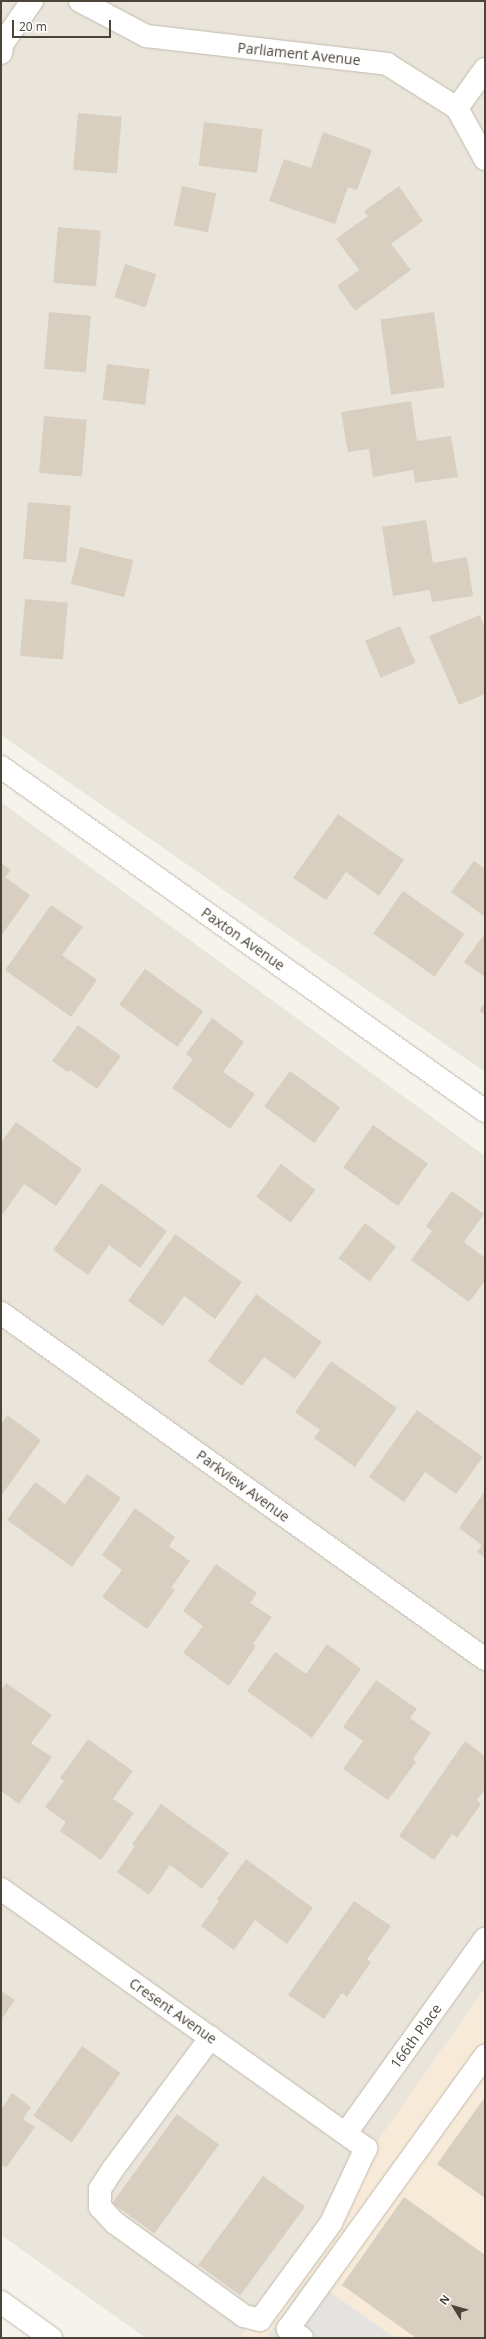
<!DOCTYPE html>
<html>
<head>
<meta charset="utf-8">
<style>
	body { margin:0 }
	#map { position:relative; width:486px; height:2339px; overflow:hidden; background:#f6f3ec; font-family:"Open Sans",sans-serif }
	div>[style] { position:absolute }
	.residential>* { inset:0; background:#eae5da }
	.commercial>* { inset:0; background:#f7ead8 }
	.parking>* { inset:0; background:#e5e3e0 }
	.building>* { inset:0; background:#d8cfc1; transform-origin:0 0 }
	.roads { filter:drop-shadow(0 0 1px #c2bbae) drop-shadow(0 0 1px #c2bbae) }
	.minor>* { height:22px; margin:-11px; padding:0 11px; transform-origin:11px; border-radius:11px; background:#fff }
	span { translate:-50% -50%; white-space:nowrap; text-align:center; line-height:1.15; -webkit-text-stroke:3px #fff; paint-order:stroke }
	.street-label { font-size:14px; color:#4b4439 }
	.frame { position:absolute; inset:0; border:2px solid #4b4439; pointer-events:none }
	.north { position:absolute; left:434px; top:2287px; width:40px; height:40px; -webkit-text-stroke:3px #fff; paint-order:stroke; rotate:307deg; font-size:11px; font-weight:700; line-height:16px; text-align:center; color:#4b4439 }
	.north::after { content:''; display:block; margin:auto; width:14px; height:18px; background:#4b4439; clip-path:polygon(50% 0,100% 100%,50% 72%,0 100%) }
	.scale { position:absolute; left:12px; top:20px; width:99px; height:18px; box-sizing:border-box; border:2px solid #4b4439; border-top:0; padding-left:5px; font-size:12px; line-height:14px; white-space:nowrap; color:#4b4439; -webkit-text-stroke:3px #fff; paint-order:stroke }
</style>
</head>
<body>
<div id="map">
	<div class="residential">
		<div style="clip-path:polygon(1px 1px,485px 1px,485px 1072px,1px 735px)"></div>
		<div style="clip-path:polygon(1px 802px,485px 1156px,485px 1988px,240px 2338px,146px 2338px,1px 2235px)"></div>
	</div>
	<div class="commercial">
		<div style="clip-path:polygon(485px 1988px,485px 2338px,240px 2338px)"></div>
	</div>
	<div class="parking">
		<div style="clip-path:polygon(309px 2277px,395px 2338px,266px 2338px)"></div>
	</div>
	<div class="building">
		<div style="left:78px;top:113px;width:44px;height:57px;rotate:5deg"></div>
		<div style="left:204px;top:122px;width:59px;height:44px;rotate:7deg"></div>
		<div style="clip-path:polygon(323px 132px,372px 150px,357px 190px,348px 187px,335px 224px,269px 201px,284px 159px,311px 168px)"></div>
		<div style="left:182px;top:186px;width:35px;height:40px;rotate:12deg"></div>
		<div style="clip-path:polygon(399px 186px,423px 221px,391px 244px,411px 270px,355px 311px,337px 286px,359px 270px,336px 239px,368px 216px,364px 211px)"></div>
		<div style="left:58px;top:227px;width:43px;height:56px;rotate:5deg"></div>
		<div style="left:125px;top:264px;width:33px;height:35px;rotate:18deg"></div>
		<div style="left:49px;top:312px;width:42px;height:57px;rotate:5deg"></div>
		<div style="left:434px;top:312px;width:76px;height:54px;rotate:82deg"></div>
		<div style="left:107px;top:364px;width:43px;height:36px;rotate:7deg"></div>
		<div style="clip-path:polygon(411px 401px,417px 441px,451px 436px,458px 477px,415px 483px,413px 470px,373px 477px,369px 449px,348px 452px,341px 412px)"></div>
		<div style="left:44px;top:416px;width:43px;height:57px;rotate:5deg"></div>
		<div style="left:28px;top:502px;width:43px;height:57px;rotate:5deg"></div>
		<div style="clip-path:polygon(426px 520px,433px 563px,467px 557px,473px 596px,432px 602px,430px 590px,393px 596px,382px 527px)"></div>
		<div style="left:80px;top:547px;width:55px;height:38px;rotate:14deg"></div>
		<div style="left:25px;top:599px;width:43px;height:57px;rotate:5deg"></div>
		<div style="clip-path:polygon(480px 615px,485px 628px,485px 694px,459px 705px,429px 636px)"></div>
		<div style="left:400px;top:626px;width:40px;height:38px;rotate:67deg"></div>
		<div style="clip-path:polygon(338px 814px,404px 860px,379px 896px,346px 872px,326px 900px,293px 878px)"></div>
		<div style="clip-path:polygon(474px 861px,485px 869px,485px 917px,451px 892px)"></div>
		<div style="clip-path:polygon(1px 863px,11px 870px,5px 877px,30px 895px,1px 936px)"></div>
		<div style="left:403px;top:891px;width:75px;height:52px;rotate:35deg"></div>
		<div style="clip-path:polygon(51px 905px,83px 927px,62px 955px,97px 980px,71px 1017px,5px 970px)"></div>
		<div style="clip-path:polygon(485px 933px,485px 977px,464px 962px)"></div>
		<div style="left:145px;top:969px;width:72px;height:44px;rotate:36deg"></div>
		<div style="clip-path:polygon(485px 1002px,485px 1015px,479px 1011px)"></div>
		<div style="clip-path:polygon(212px 1018px,244px 1042px,223px 1072px,255px 1094px,230px 1129px,172px 1088px,193px 1059px,186px 1054px)"></div>
		<div style="clip-path:polygon(78px 1025px,121px 1056px,97px 1089px,70px 1070px,68px 1072px,52px 1061px)"></div>
		<div style="left:290px;top:1071px;width:62px;height:44px;rotate:36deg"></div>
		<div style="clip-path:polygon(16px 1122px,82px 1169px,56px 1206px,24px 1184px,3px 1214px,1px 1212px,1px 1143px)"></div>
		<div style="left:373px;top:1125px;width:67px;height:52px;rotate:35deg"></div>
		<div style="left:281px;top:1164px;width:43px;height:41px;rotate:37deg"></div>
		<div style="clip-path:polygon(101px 1183px,167px 1231px,140px 1268px,109px 1245px,88px 1275px,53px 1250px)"></div>
		<div style="clip-path:polygon(452px 1191px,484px 1214px,464px 1242px,485px 1258px,485px 1281px,469px 1302px,411px 1260px,432px 1231px,426px 1226px)"></div>
		<div style="left:365px;top:1223px;width:39px;height:44px;rotate:37deg"></div>
		<div style="clip-path:polygon(175px 1234px,242px 1282px,215px 1319px,184px 1296px,163px 1326px,128px 1301px)"></div>
		<div style="clip-path:polygon(256px 1294px,322px 1342px,295px 1379px,264px 1357px,242px 1386px,208px 1361px)"></div>
		<div style="clip-path:polygon(331px 1361px,397px 1408px,355px 1467px,314px 1438px,320px 1430px,295px 1412px)"></div>
		<div style="clip-path:polygon(417px 1410px,483px 1457px,456px 1494px,425px 1472px,404px 1502px,369px 1477px)"></div>
		<div style="clip-path:polygon(7px 1415px,41px 1440px,1px 1496px,1px 1424px)"></div>
		<div style="clip-path:polygon(87px 1474px,121px 1498px,72px 1567px,7px 1520px,35px 1482px,65px 1504px)"></div>
		<div style="clip-path:polygon(485px 1491px,485px 1558px,477px 1552px,482px 1545px,459px 1528px)"></div>
		<div style="clip-path:polygon(135px 1508px,175px 1537px,169px 1546px,190px 1561px,171px 1588px,175px 1590px,147px 1629px,102px 1597px,122px 1570px,102px 1555px)"></div>
		<div style="clip-path:polygon(216px 1564px,257px 1593px,250px 1603px,272px 1617px,253px 1644px,256px 1646px,229px 1686px,183px 1653px,203px 1626px,183px 1611px)"></div>
		<div style="clip-path:polygon(327px 1644px,361px 1669px,312px 1738px,247px 1691px,275px 1652px,306px 1674px)"></div>
		<div style="clip-path:polygon(376px 1680px,417px 1709px,410px 1718px,431px 1733px,413px 1759px,416px 1762px,388px 1800px,343px 1769px,363px 1741px,343px 1727px)"></div>
		<div style="clip-path:polygon(6px 1683px,52px 1715px,31px 1743px,52px 1757px,19px 1804px,1px 1791px,1px 1690px)"></div>
		<div style="clip-path:polygon(88px 1739px,133px 1771px,113px 1799px,134px 1813px,101px 1860px,60px 1831px,66px 1822px,45px 1807px,64px 1781px,60px 1778px)"></div>
		<div style="clip-path:polygon(465px 1741px,485px 1756px,485px 1789px,477px 1800px,481px 1804px,457px 1838px,452px 1834px,434px 1860px,399px 1836px)"></div>
		<div style="clip-path:polygon(161px 1804px,229px 1853px,202px 1889px,170px 1865px,149px 1895px,117px 1872px,135px 1846px,132px 1844px)"></div>
		<div style="clip-path:polygon(246px 1859px,313px 1908px,287px 1944px,255px 1920px,234px 1950px,201px 1926px,219px 1901px,217px 1899px)"></div>
		<div style="clip-path:polygon(354px 1901px,391px 1926px,367px 1959px,371px 1962px,347px 1997px,342px 1993px,324px 2019px,288px 1995px)"></div>
		<div style="clip-path:polygon(1px 1991px,15px 2000px,1px 2020px)"></div>
		<div style="left:82px;top:2046px;width:47px;height:85px;rotate:35deg"></div>
		<div style="clip-path:polygon(12px 2093px,31px 2107px,23px 2119px,35px 2127px,6px 2168px,1px 2164px,1px 2110px)"></div>
		<div style="clip-path:polygon(485px 2097px,485px 2198px,437px 2164px)"></div>
		<div style="left:177px;top:2114px;width:52px;height:110px;rotate:36deg"></div>
		<div style="left:263px;top:2176px;width:52px;height:110px;rotate:36deg"></div>
		<div style="clip-path:polygon(404px 2197px,485px 2255px,485px 2338px,416px 2338px,342px 2285px)"></div>
	</div>
	<div class="roads">
		<div class="minor">
			<div style="left:80px;top:1px;width:75px;rotate:27.9deg"></div>
			<div style="left:146px;top:36px;width:243px;rotate:6.6deg"></div>
			<div style="left:387px;top:64px;width:83px;rotate:32.2deg"></div>
			<div style="left:457px;top:108px;width:58px;rotate:61.2deg"></div>
			<div style="left:1px;top:53px;width:10px;rotate:-79deg"></div>
			<div style="left:3px;top:43px;width:51px;rotate:-55.4deg"></div>
			<div style="left:457px;top:108px;width:48px;rotate:-54.3deg"></div>
			<div style="left:1px;top:767px;width:594px;rotate:35.4deg"></div>
			<div style="left:1px;top:1313px;width:595px;rotate:35.56deg"></div>
			<div style="left:1px;top:1889px;width:448px;rotate:35.4deg"></div>
			<div style="left:366px;top:2148px;width:83px;rotate:115deg"></div>
			<div style="left:331px;top:2223px;width:120px;rotate:126.2deg"></div>
			<div style="left:260px;top:2320px;width:16px;rotate:-166deg"></div>
			<div style="left:244px;top:2316px;width:159px;rotate:-144.2deg"></div>
			<div style="left:115px;top:2223px;width:22px;rotate:-133deg"></div>
			<div style="left:100px;top:2207px;width:18px;rotate:-90deg"></div>
			<div style="left:100px;top:2189px;width:24px;rotate:-57deg"></div>
			<div style="left:113px;top:2169px;width:164px;rotate:-53.4deg"></div>
			<div style="left:346px;top:2133px;width:239px;rotate:-54.4deg"></div>
			<div style="left:1px;top:2302px;width:62px;rotate:35.8deg"></div>
			<div style="left:302px;top:2338px;width:17px;rotate:-147deg"></div>
			<div style="left:288px;top:2329px;width:337px;rotate:-54.2deg"></div>
		</div>
	</div>
	<div class="street-label">
		<span style="left:299px;top:54px;rotate:6deg">Parliament Avenue</span>
		<span style="left:243px;top:939px;rotate:35deg">Paxton Avenue</span>
		<span style="left:243px;top:1486px;rotate:36deg">Parkview Avenue</span>
		<span style="left:173px;top:2011px;rotate:35deg">Cresent Avenue</span>
		<span style="left:416px;top:2036px;rotate:-54deg">166th Place</span>
	</div>
	<div class="frame"></div>
	<div class="north">N</div>
	<div class="scale">20 m</div>
</div>
</body>
</html>
